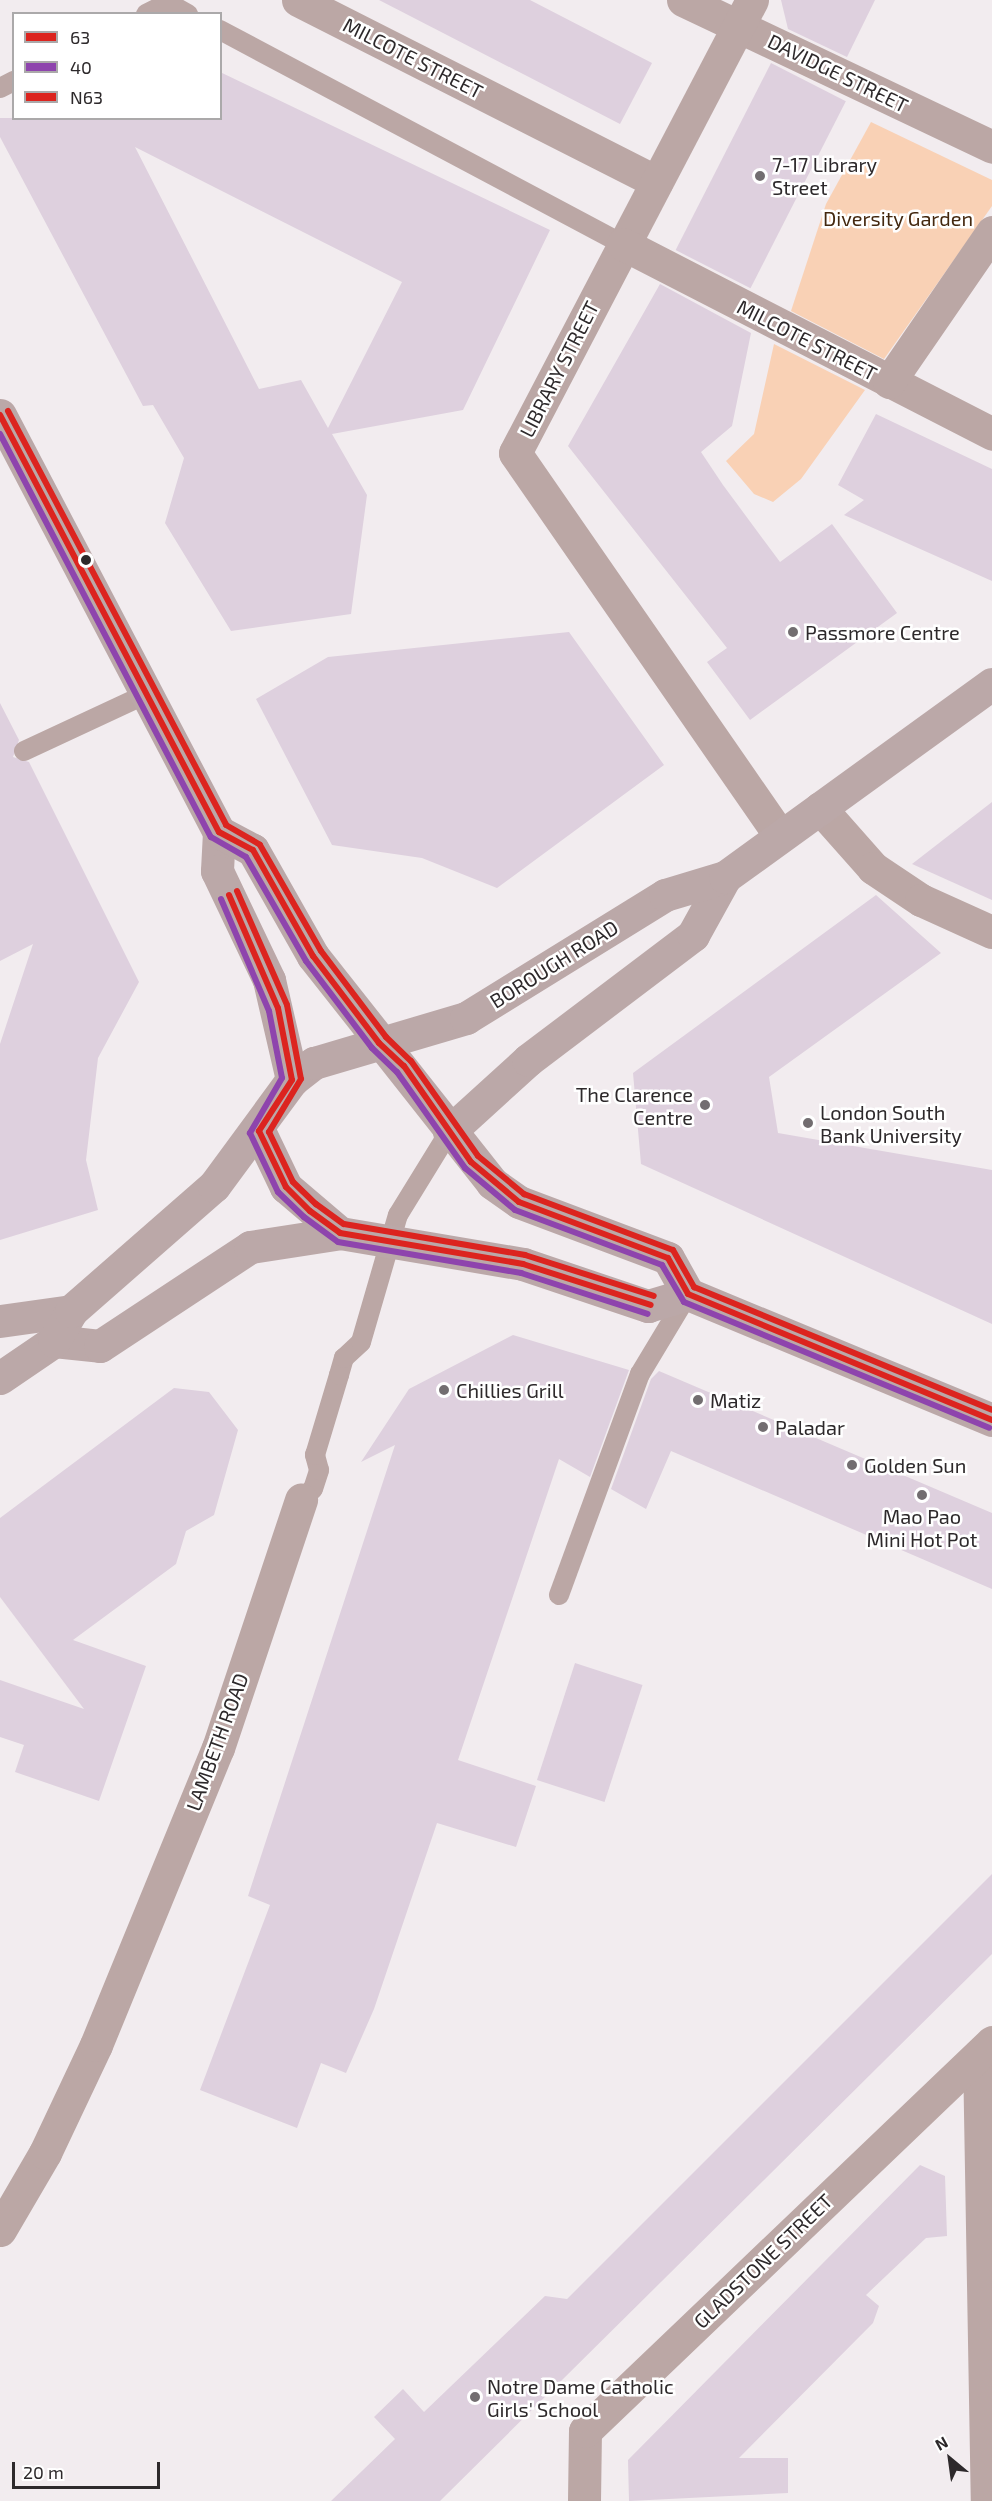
<!DOCTYPE html>
<html>
<head>
<meta charset="utf-8">
<style>
	body { margin:0 }
	#map { position:relative; width:992px; height:2501px; overflow:hidden; background:#f2ecef; font-family:"Exo 2",sans-serif }
	div>[style] { position:absolute }
	.green>* { inset:0; background:#f9d1b5 }
	.building>* { inset:0; background:#ded0de; transform-origin:0 0 }
	.lane>* { height:20px; margin:-10px; padding:0 10px; transform-origin:10px; border-radius:10px; background:#bba7a5 }
	.street>* { height:33px; margin:-16.5px; padding:0 16.5px; transform-origin:16.5px; border-radius:16.5px; background:#bba7a5 }
	.primary>* { height:33px; margin:-16.5px; padding:0 16.5px; transform-origin:16.5px; border-radius:16.5px; background:#bba8a8 }
	.bus-1>* { height:6px; margin:-3px; padding:0 3px; transform-origin:3px; border-radius:3px; background:#dc241f }
	.bus-2>* { height:6px; margin:-3px; padding:0 3px; transform-origin:3px; border-radius:3px; background:#8e44ad }
	.bus-3>* { height:6px; margin:-3px; padding:0 3px; transform-origin:3px; border-radius:3px; background:#dc241f }
	.dots>* { width:16px; height:16px; translate:-50% -50%; box-sizing:border-box; border:3px solid #fff; border-radius:50% }
	span { translate:-50% -50%; white-space:nowrap; text-align:center; line-height:1.15; -webkit-text-stroke:5px #fff; paint-order:stroke }
	.street-label { font-size:20px; color:#2d292b }
	.poi-label { font-size:20px; color:#2d292b }
	.left { translate:0 -50%; text-align:left }
	.right { translate:-100% -50%; text-align:right }
	.park-label { font-size:20px; color:#44280f }
	.legend { position:absolute; left:12px; top:12px; width:210px; height:108px; box-sizing:border-box; background:#fff; border:2px solid #aba9aa; margin:0; padding:8px 10px; list-style:none; font-size:18px; color:#2d292b }
	.legend li { display:flex; align-items:center; gap:12px; height:30px }
	.legend b { width:30px; border:2px solid #aba9aa }
	.north { position:absolute; left:920px; top:2429px; width:60px; height:60px; -webkit-text-stroke:4px #fff; paint-order:stroke; rotate:331deg; font-size:16px; font-weight:700; line-height:24px; text-align:center; color:#2d292b }
	.north::after { content:''; display:block; margin:auto; width:21px; height:27px; background:#2d292b; clip-path:polygon(50% 0,100% 100%,50% 72%,0 100%) }
	.scale { position:absolute; left:12px; top:2462px; width:148px; height:27px; box-sizing:border-box; border:3px solid #2d292b; border-top:0; padding-left:8px; font-size:18px; line-height:21px; white-space:nowrap; color:#2d292b; -webkit-text-stroke:4px #fff; paint-order:stroke }
</style>
</head>
<body>
<div id="map">
	<div class="green">
		<div style="clip-path:polygon(871px 122px,992px 180px,992px 206px,884px 359px,791px 311px,826px 204px)"></div>
		<div style="clip-path:polygon(774px 344px,865px 390px,801px 479px,773px 502px,754px 494px,726px 461px,754px 434px)"></div>
	</div>
	<div class="building">
		<div style="clip-path:polygon(379px 0,530px 0,652px 63px,620px 124px)"></div>
		<div style="clip-path:polygon(781px 0,875px 0,847px 57px,788px 29px)"></div>
		<div style="left:771px;top:63px;width:84px;height:210px;rotate:27deg"></div>
		<div style="clip-path:polygon(evenodd,220px 72px,550px 230px,463px 410px,332px 434px,367px 495px,351px 614px,231px 631px,165px 523px,184px 458px,153px 405px,143px 406px,0 137px,0 118px,220px 118px,220px 72px,135px 147px,402px 282px,328px 428px,301px 380px,259px 389px,135px 147px)"></div>
		<div style="clip-path:polygon(660px 284px,751px 333px,732px 426px,701px 452px,723px 485px,780px 562px,832px 524px,897px 613px,750px 720px,707px 662px,727px 648px,568px 446px)"></div>
		<div style="clip-path:polygon(876px 414px,992px 469px,992px 581px,844px 515px,864px 500px,838px 485px)"></div>
		<div style="clip-path:polygon(569px 632px,664px 765px,497px 888px,422px 858px,332px 845px,256px 699px,328px 657px)"></div>
		<div style="clip-path:polygon(0 703px,19px 740px,13px 757px,29px 762px,139px 982px,98px 1058px,86px 1160px,98px 1210px,0 1240px,0 1044px,33px 944px,0 961px)"></div>
		<div style="clip-path:polygon(992px 802px,992px 900px,912px 864px)"></div>
		<div style="clip-path:polygon(876px 895px,941px 953px,769px 1077px,778px 1133px,992px 1170px,992px 1324px,641px 1164px,633px 1073px)"></div>
		<div style="clip-path:polygon(513px 1335px,629px 1370px,590px 1477px,559px 1459px,458px 1760px,536px 1786px,516px 1847px,437px 1823px,374px 2009px,346px 2073px,321px 2063px,297px 2128px,200px 2090px,270px 1905px,248px 1896px,395px 1445px,361px 1462px,409px 1389px)"></div>
		<div style="clip-path:polygon(659px 1371px,992px 1513px,992px 1589px,671px 1451px,646px 1509px,611px 1489px,651px 1379px)"></div>
		<div style="clip-path:polygon(174px 1388px,209px 1392px,238px 1430px,214px 1515px,186px 1531px,176px 1564px,73px 1640px,146px 1666px,99px 1801px,15px 1772px,24px 1745px,0 1737px,0 1680px,84px 1709px,0 1597px,0 1518px)"></div>
		<div style="left:575px;top:1663px;width:71px;height:123px;rotate:18deg"></div>
		<div style="clip-path:polygon(992px 1874px,992px 1954px,440px 2501px,331px 2501px,395px 2439px,374px 2417px,403px 2389px,424px 2412px,545px 2296px,567px 2299px)"></div>
		<div style="clip-path:polygon(920px 2165px,945px 2176px,947px 2236px,926px 2238px,866px 2295px,879px 2306px,873px 2323px,739px 2458px,788px 2458px,788px 2493px,629px 2501px,628px 2460px)"></div>
	</div>
	<div class="lane">
		<div style="left:146px;top:14px;width:25px;rotate:-27deg"></div>
		<div style="left:168px;top:3px;width:23px;rotate:29deg"></div>
		<div style="left:220px;top:30px;width:456px;rotate:28deg"></div>
		<div style="left:0;top:88px;width:16px;rotate:-27deg"></div>
		<div style="left:24px;top:751px;width:135px;rotate:-25deg"></div>
		<div style="left:301px;top:1500px;width:16px;rotate:-43deg"></div>
		<div style="left:313px;top:1489px;width:20px;rotate:-72deg"></div>
		<div style="left:319px;top:1470px;width:16px;rotate:-105deg"></div>
		<div style="left:315px;top:1455px;width:84px;rotate:-73.3deg"></div>
		<div style="left:339px;top:1375px;width:18px;rotate:-74deg"></div>
		<div style="left:344px;top:1358px;width:23px;rotate:-43deg"></div>
		<div style="left:361px;top:1342px;width:132px;rotate:-73.8deg"></div>
		<div style="left:398px;top:1215px;width:97px;rotate:-58.4deg"></div>
		<div style="left:559px;top:1595px;width:235px;rotate:-69.9deg"></div>
		<div style="left:640px;top:1374px;width:93px;rotate:-59deg"></div>
	</div>
	<div class="street">
		<div style="left:298px;top:0;width:402px;rotate:26.9deg"></div>
		<div style="left:683px;top:0;width:342px;rotate:25.4deg"></div>
		<div style="left:752px;top:0;width:511px;rotate:117.62deg"></div>
		<div style="left:515px;top:453px;width:466px;rotate:55.3deg"></div>
		<div style="left:623px;top:244px;width:415px;rotate:27.2deg"></div>
		<div style="left:889px;top:382px;width:182px;rotate:-55.5deg"></div>
		<div style="left:820px;top:808px;width:80px;rotate:48.5deg"></div>
		<div style="left:873px;top:868px;width:58px;rotate:33.7deg"></div>
		<div style="left:921px;top:900px;width:78px;rotate:24.3deg"></div>
		<div style="left:979px;top:2055px;width:446px;rotate:89deg"></div>
		<div style="left:0;top:2230px;width:89px;rotate:-59.7deg"></div>
		<div style="left:45px;top:2153px;width:119px;rotate:-64.7deg"></div>
		<div style="left:96px;top:2045px;width:321px;rotate:-67.7deg"></div>
		<div style="left:218px;top:1748px;width:262px;rotate:-71.5deg"></div>
		<div style="left:584px;top:2501px;width:70px;rotate:-89.2deg"></div>
		<div style="left:585px;top:2431px;width:563px;rotate:-43.7deg"></div>
	</div>
	<div class="primary">
		<div style="left:0;top:415px;width:471px;rotate:62.3deg"></div>
		<div style="left:219px;top:832px;width:39px;rotate:93deg"></div>
		<div style="left:217px;top:871px;width:121px;rotate:64.5deg"></div>
		<div style="left:269px;top:980px;width:103px;rotate:77deg"></div>
		<div style="left:219px;top:832px;width:38px;rotate:28deg"></div>
		<div style="left:253px;top:850px;width:122px;rotate:60.5deg"></div>
		<div style="left:313px;top:956px;width:289px;rotate:51.7deg"></div>
		<div style="left:492px;top:1183px;width:33px;rotate:35deg"></div>
		<div style="left:519px;top:1202px;width:159px;rotate:20.6deg"></div>
		<div style="left:668px;top:1258px;width:41px;rotate:60.9deg"></div>
		<div style="left:688px;top:1294px;width:329px;rotate:22.5deg"></div>
		<div style="left:259px;top:1131px;width:62px;rotate:64.3deg"></div>
		<div style="left:286px;top:1187px;width:71px;rotate:40.4deg"></div>
		<div style="left:340px;top:1233px;width:186px;rotate:9.6deg"></div>
		<div style="left:523px;top:1264px;width:132px;rotate:18.6deg"></div>
		<div style="left:648px;top:1306px;width:42px;rotate:-16.7deg"></div>
		<div style="left:449px;top:1132px;width:107px;rotate:-42.3deg"></div>
		<div style="left:528px;top:1060px;width:207px;rotate:-37.1deg"></div>
		<div style="left:693px;top:935px;width:66px;rotate:-61.1deg"></div>
		<div style="left:0;top:1321px;width:72px;rotate:-8deg"></div>
		<div style="left:54px;top:1341px;width:46px;rotate:6.2deg"></div>
		<div style="left:100px;top:1346px;width:180px;rotate:-33.4deg"></div>
		<div style="left:250px;top:1247px;width:91px;rotate:-8.8deg"></div>
		<div style="left:0;top:1378px;width:65px;rotate:-34.4deg"></div>
		<div style="left:54px;top:1341px;width:34px;rotate:-60deg"></div>
		<div style="left:71px;top:1311px;width:190px;rotate:-41.2deg"></div>
		<div style="left:214px;top:1186px;width:132px;rotate:-53.7deg"></div>
		<div style="left:292px;top:1080px;width:28px;rotate:-38deg"></div>
		<div style="left:314px;top:1063px;width:159px;rotate:-16.5deg"></div>
		<div style="left:466px;top:1018px;width:234px;rotate:-31.7deg"></div>
		<div style="left:665px;top:895px;width:63px;rotate:-16.7deg"></div>
		<div style="left:725px;top:877px;width:329px;rotate:-35.9deg"></div>
	</div>
	<div class="bus-1">
		<div style="left:0;top:415px;width:471px;rotate:62.3deg"></div>
		<div style="left:219px;top:832px;width:38px;rotate:28deg"></div>
		<div style="left:253px;top:850px;width:122px;rotate:60.5deg"></div>
		<div style="left:313px;top:956px;width:109px;rotate:52.8deg"></div>
		<div style="left:379px;top:1043px;width:34px;rotate:43deg"></div>
		<div style="left:404px;top:1066px;width:117px;rotate:55.1deg"></div>
		<div style="left:471px;top:1162px;width:62px;rotate:39.8deg"></div>
		<div style="left:519px;top:1202px;width:159px;rotate:20.6deg"></div>
		<div style="left:668px;top:1258px;width:41px;rotate:60.9deg"></div>
		<div style="left:688px;top:1294px;width:329px;rotate:22.5deg"></div>
		<div style="left:229px;top:895px;width:123px;rotate:66.6deg"></div>
		<div style="left:278px;top:1008px;width:73px;rotate:79deg"></div>
		<div style="left:292px;top:1080px;width:61px;rotate:122.9deg"></div>
		<div style="left:259px;top:1131px;width:62px;rotate:64.3deg"></div>
		<div style="left:286px;top:1187px;width:34px;rotate:45deg"></div>
		<div style="left:310px;top:1211px;width:37px;rotate:36deg"></div>
		<div style="left:340px;top:1233px;width:186px;rotate:9.6deg"></div>
		<div style="left:523px;top:1264px;width:134px;rotate:17.8deg"></div>
	</div>
	<div class="bus-2">
		<div style="left:0;top:434px;width:455px;rotate:62.4deg"></div>
		<div style="left:211px;top:837px;width:40px;rotate:29.7deg"></div>
		<div style="left:246px;top:857px;width:120px;rotate:60deg"></div>
		<div style="left:306px;top:961px;width:109px;rotate:52.8deg"></div>
		<div style="left:372px;top:1048px;width:35px;rotate:44deg"></div>
		<div style="left:397px;top:1072px;width:118px;rotate:54.7deg"></div>
		<div style="left:465px;top:1168px;width:65px;rotate:40deg"></div>
		<div style="left:515px;top:1210px;width:157px;rotate:20.5deg"></div>
		<div style="left:662px;top:1265px;width:43px;rotate:59.3deg"></div>
		<div style="left:684px;top:1302px;width:330px;rotate:22.4deg"></div>
		<div style="left:221px;top:899px;width:122px;rotate:66.8deg"></div>
		<div style="left:269px;top:1011px;width:68px;rotate:79deg"></div>
		<div style="left:282px;top:1078px;width:64px;rotate:120.2deg"></div>
		<div style="left:250px;top:1133px;width:65px;rotate:64.6deg"></div>
		<div style="left:278px;top:1192px;width:36px;rotate:44deg"></div>
		<div style="left:304px;top:1217px;width:42px;rotate:36.3deg"></div>
		<div style="left:338px;top:1242px;width:186px;rotate:9.6deg"></div>
		<div style="left:521px;top:1273px;width:133px;rotate:17.9deg"></div>
	</div>
	<div class="bus-3">
		<div style="left:8px;top:411px;width:468px;rotate:62.2deg"></div>
		<div style="left:226px;top:825px;width:39px;rotate:30deg"></div>
		<div style="left:260px;top:845px;width:122px;rotate:60.1deg"></div>
		<div style="left:321px;top:951px;width:108px;rotate:52.9deg"></div>
		<div style="left:386px;top:1037px;width:35px;rotate:44deg"></div>
		<div style="left:411px;top:1061px;width:116px;rotate:54.8deg"></div>
		<div style="left:478px;top:1156px;width:60px;rotate:39.6deg"></div>
		<div style="left:524px;top:1194px;width:159px;rotate:20.6deg"></div>
		<div style="left:673px;top:1250px;width:43px;rotate:60.4deg"></div>
		<div style="left:694px;top:1287px;width:322px;rotate:22.4deg"></div>
		<div style="left:237px;top:891px;width:124px;rotate:66.3deg"></div>
		<div style="left:287px;top:1005px;width:75px;rotate:79.3deg"></div>
		<div style="left:301px;top:1079px;width:62px;rotate:121.1deg"></div>
		<div style="left:269px;top:1132px;width:55px;rotate:64.4deg"></div>
		<div style="left:293px;top:1182px;width:32px;rotate:44deg"></div>
		<div style="left:316px;top:1204px;width:34px;rotate:36deg"></div>
		<div style="left:344px;top:1224px;width:184px;rotate:9.7deg"></div>
		<div style="left:525px;top:1255px;width:135px;rotate:17.6deg"></div>
	</div>
	<div class="dots">
		<div style="left:760px;top:176px;background:#726d70"></div>
		<div style="left:86px;top:560px;background:#2d292b"></div>
		<div style="left:793px;top:632px;background:#726d70"></div>
		<div style="left:705px;top:1105px;background:#726d70"></div>
		<div style="left:808px;top:1123px;background:#726d70"></div>
		<div style="left:444px;top:1390px;background:#726d70"></div>
		<div style="left:698px;top:1400px;background:#726d70"></div>
		<div style="left:763px;top:1427px;background:#726d70"></div>
		<div style="left:852px;top:1465px;background:#726d70"></div>
		<div style="left:922px;top:1495px;background:#726d70"></div>
		<div style="left:475px;top:2397px;background:#726d70"></div>
	</div>
	<div class="street-label">
		<span style="left:413px;top:58px;rotate:27deg">MILCOTE STREET</span>
		<span style="left:838px;top:73px;rotate:26deg">DAVIDGE STREET</span>
		<span style="left:807px;top:340px;rotate:27deg">MILCOTE STREET</span>
		<span style="left:559px;top:369px;rotate:-63deg">LIBRARY STREET</span>
		<span style="left:554px;top:964px;rotate:-32deg">BOROUGH ROAD</span>
		<span style="left:217px;top:1742px;rotate:-70deg">LAMBETH ROAD</span>
		<span style="left:763px;top:2261px;rotate:-44deg">GLADSTONE STREET</span>
	</div>
	<div class="poi-label">
		<span class="left" style="left:772px;top:176px">7-17 Library<br>Street</span>
		<span class="left" style="left:805px;top:632px">Passmore Centre</span>
		<span class="right" style="left:693px;top:1106px">The Clarence<br>Centre</span>
		<span class="left" style="left:820px;top:1124px">London South<br>Bank University</span>
		<span class="left" style="left:456px;top:1390px">Chillies Grill</span>
		<span class="left" style="left:710px;top:1400px">Matiz</span>
		<span class="left" style="left:775px;top:1427px">Paladar</span>
		<span class="left" style="left:864px;top:1465px">Golden Sun</span>
		<span style="left:922px;top:1528px">Mao Pao<br>Mini Hot Pot</span>
		<span class="left" style="left:487px;top:2398px">Notre Dame Catholic<br>Girls' School</span>
	</div>
	<div class="park-label">
		<span style="left:898px;top:218px">Diversity Garden</span>
	</div>
	<ul class="legend">
	<li><b style="height:8px;background:#dc241f"></b>63</li>
	<li><b style="height:8px;background:#8e44ad"></b>40</li>
	<li><b style="height:8px;background:#dc241f"></b>N63</li>
	</ul>
	<div class="north">N</div>
	<div class="scale">20 m</div>
</div>
</body>
</html>
